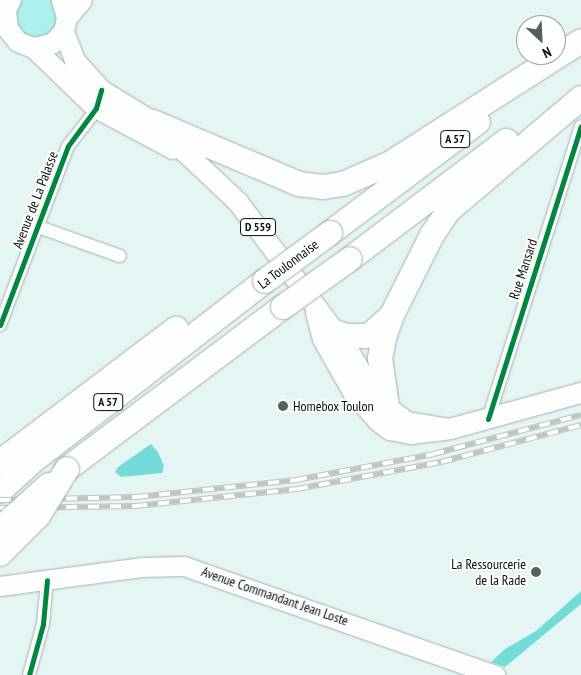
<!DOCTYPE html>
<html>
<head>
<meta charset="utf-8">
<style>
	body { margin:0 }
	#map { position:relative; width:581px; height:675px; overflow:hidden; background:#e5f5f4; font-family:"PT Sans Narrow",sans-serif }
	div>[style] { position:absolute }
	.green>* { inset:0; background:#abf1ed }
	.water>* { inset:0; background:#74dcd8 }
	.roads { filter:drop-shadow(0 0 1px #a5b1b0) drop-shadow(0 0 1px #a5b1b0) }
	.street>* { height:12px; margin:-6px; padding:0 6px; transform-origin:6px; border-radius:6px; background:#fbfefd }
	.secondary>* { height:19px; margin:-9.5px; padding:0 9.5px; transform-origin:9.5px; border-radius:9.5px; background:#fbfefd }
	.primary>* { height:20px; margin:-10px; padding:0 10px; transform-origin:10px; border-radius:10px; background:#fbfefd }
	.highway>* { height:24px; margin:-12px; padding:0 12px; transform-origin:12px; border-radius:12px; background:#fbfefd }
	.rail>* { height:5.5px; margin-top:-2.75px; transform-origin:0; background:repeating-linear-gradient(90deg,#fff 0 11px,#c0c4c4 0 22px); box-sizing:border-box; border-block:1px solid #c0c4c4 }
	.bridges { filter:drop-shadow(0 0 1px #a5b1b0) drop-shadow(0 0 1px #a5b1b0) }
	.highway-bridge>* { height:24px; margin:-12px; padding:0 12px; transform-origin:12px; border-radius:12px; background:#fbfefd }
	.cycleway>* { height:5px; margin:-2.5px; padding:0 2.5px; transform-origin:2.5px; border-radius:2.5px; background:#00873e }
	.dots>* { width:14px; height:14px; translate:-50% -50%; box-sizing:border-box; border:2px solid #fff; border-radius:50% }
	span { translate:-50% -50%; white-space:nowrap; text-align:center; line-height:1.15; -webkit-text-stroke:4px #fff; paint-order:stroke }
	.shield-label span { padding:1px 4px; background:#fff; border:1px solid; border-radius:4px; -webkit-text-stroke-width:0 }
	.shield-label { font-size:12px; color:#050f0e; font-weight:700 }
	.street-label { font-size:14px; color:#050f0e }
	.poi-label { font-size:14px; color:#050f0e }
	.left { translate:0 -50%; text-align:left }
	.right { translate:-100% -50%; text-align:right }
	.north { position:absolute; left:516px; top:15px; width:50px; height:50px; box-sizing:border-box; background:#fff; border:1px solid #9b9f9f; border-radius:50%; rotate:155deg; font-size:14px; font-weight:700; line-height:20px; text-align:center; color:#050f0e }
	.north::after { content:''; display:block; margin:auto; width:18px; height:22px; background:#53605e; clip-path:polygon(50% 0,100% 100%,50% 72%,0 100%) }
</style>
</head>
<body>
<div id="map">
	<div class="green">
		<div style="clip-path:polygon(11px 0,62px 0,67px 18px,34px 48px,6px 10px)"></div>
	</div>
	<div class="water">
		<div style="clip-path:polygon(151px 444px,158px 452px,164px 466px,162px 473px,121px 477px,115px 472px,118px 467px)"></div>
		<div style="clip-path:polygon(581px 591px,581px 604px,505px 667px,491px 662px,505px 649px,536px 631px)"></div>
	</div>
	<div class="roads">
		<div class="street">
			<div style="left:36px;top:226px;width:89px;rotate:19.7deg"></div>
			<div style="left:0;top:325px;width:191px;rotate:-69.2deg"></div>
			<div style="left:68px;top:146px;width:37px;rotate:-52deg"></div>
			<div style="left:91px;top:117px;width:17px;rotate:-65deg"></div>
			<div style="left:488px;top:419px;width:307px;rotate:-72.4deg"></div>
			<div style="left:29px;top:675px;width:53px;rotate:-74.6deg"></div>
			<div style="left:43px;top:624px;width:44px;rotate:-84.8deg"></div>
		</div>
		<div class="secondary">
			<div style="left:67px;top:18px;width:23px;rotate:-50deg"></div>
			<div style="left:0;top:586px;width:144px;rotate:-7.6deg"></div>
			<div style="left:143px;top:567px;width:41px;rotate:-1.4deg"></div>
			<div style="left:184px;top:566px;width:330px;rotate:19.3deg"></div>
		</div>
		<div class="primary">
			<div style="left:11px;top:0;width:11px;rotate:117deg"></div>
			<div style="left:6px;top:10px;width:19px;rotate:84deg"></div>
			<div style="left:8px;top:29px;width:16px;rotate:52deg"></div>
			<div style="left:18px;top:42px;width:17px;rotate:21deg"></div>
			<div style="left:34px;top:48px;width:18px;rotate:-13deg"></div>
			<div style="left:52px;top:44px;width:17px;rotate:-45deg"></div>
			<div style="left:64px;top:32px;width:14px;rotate:-78deg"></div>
			<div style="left:67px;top:18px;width:19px;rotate:-106deg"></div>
			<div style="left:64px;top:32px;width:31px;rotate:69deg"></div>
			<div style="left:75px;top:61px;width:39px;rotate:48deg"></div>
			<div style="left:101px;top:90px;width:61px;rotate:31.6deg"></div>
			<div style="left:153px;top:122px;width:117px;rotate:43.3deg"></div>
			<div style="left:238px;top:202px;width:182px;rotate:53.3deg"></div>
			<div style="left:347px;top:348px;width:45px;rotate:59.5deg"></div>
			<div style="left:370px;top:387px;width:26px;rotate:50deg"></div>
			<div style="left:387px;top:407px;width:25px;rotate:37deg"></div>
			<div style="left:407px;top:422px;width:44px;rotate:9.2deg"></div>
			<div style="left:34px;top:48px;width:86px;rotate:44.1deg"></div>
			<div style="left:96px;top:108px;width:87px;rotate:28deg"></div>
			<div style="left:316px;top:313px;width:27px;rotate:75deg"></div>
			<div style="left:323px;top:339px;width:63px;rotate:60.6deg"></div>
			<div style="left:354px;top:394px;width:36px;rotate:48deg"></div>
			<div style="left:378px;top:421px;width:15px;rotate:37deg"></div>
			<div style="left:390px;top:430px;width:21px;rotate:11deg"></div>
			<div style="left:411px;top:434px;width:39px;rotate:-7deg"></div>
			<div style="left:450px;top:429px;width:136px;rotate:-15.4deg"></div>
		</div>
		<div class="highway">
			<div style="left:153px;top:122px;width:159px;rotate:23deg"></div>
			<div style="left:299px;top:184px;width:24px;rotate:7deg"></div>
			<div style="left:323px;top:187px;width:20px;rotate:-9deg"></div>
			<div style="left:343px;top:184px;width:50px;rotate:-23.5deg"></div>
			<div style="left:389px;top:164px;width:228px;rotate:-32.6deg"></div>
			<div style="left:330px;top:233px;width:185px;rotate:-36.9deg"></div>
			<div style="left:350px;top:259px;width:196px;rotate:-37.1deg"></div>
			<div style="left:335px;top:332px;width:12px;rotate:20deg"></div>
			<div style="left:346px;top:336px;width:23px"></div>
			<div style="left:369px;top:336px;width:30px;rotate:-42deg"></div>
			<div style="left:387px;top:407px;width:49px;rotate:-98.1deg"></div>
			<div style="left:380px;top:358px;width:24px;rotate:-78deg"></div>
			<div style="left:385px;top:335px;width:21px;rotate:-71deg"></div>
			<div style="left:392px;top:315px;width:89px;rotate:-63.4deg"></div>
			<div style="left:432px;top:235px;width:30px;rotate:-56deg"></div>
			<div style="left:449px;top:210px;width:173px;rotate:-40.3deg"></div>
			<div style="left:0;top:462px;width:221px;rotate:-37.1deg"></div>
			<div style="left:67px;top:469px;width:270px;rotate:-36.9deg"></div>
			<div style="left:0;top:491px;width:46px;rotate:-42.4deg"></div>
			<div style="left:34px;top:460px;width:292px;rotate:-37.8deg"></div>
		</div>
	</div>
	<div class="rail">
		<div style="left:0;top:500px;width:137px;rotate:-1.3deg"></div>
		<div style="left:137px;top:497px;width:160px;rotate:-6.1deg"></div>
		<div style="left:296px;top:480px;width:139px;rotate:-10.7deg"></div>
		<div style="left:433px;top:454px;width:153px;rotate:-14.8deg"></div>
		<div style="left:0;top:508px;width:136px;rotate:-0.8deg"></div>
		<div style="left:136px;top:506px;width:162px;rotate:-6deg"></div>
		<div style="left:297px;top:489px;width:147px;rotate:-10.6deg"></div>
		<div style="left:441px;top:462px;width:145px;rotate:-14.8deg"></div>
	</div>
	<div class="bridges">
		<div class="highway-bridge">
			<div style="left:265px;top:281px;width:81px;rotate:-36.4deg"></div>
			<div style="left:283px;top:307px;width:82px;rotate:-35.6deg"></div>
			<div style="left:0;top:529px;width:66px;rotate:-41.9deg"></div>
			<div style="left:0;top:554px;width:54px;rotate:-45deg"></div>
			<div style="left:38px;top:516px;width:55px;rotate:-58.3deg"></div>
		</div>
	</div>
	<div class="cycleway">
		<div style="left:0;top:325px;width:191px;rotate:-69.2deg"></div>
		<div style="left:68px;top:146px;width:47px;rotate:-53.6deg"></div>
		<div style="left:96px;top:108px;width:19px;rotate:-74deg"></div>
		<div style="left:488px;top:419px;width:307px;rotate:-72.4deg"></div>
		<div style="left:29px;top:675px;width:53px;rotate:-74.6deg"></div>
		<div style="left:43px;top:624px;width:44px;rotate:-84.8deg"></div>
	</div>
	<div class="dots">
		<div style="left:283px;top:406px;background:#53605e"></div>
		<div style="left:536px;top:572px;background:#53605e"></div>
	</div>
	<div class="shield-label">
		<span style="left:455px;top:139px">A 57</span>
		<span style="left:258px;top:227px">D 559</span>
		<span style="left:108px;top:402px">A 57</span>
	</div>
	<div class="street-label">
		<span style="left:35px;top:200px;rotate:-69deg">Avenue de La Palasse</span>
		<span style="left:288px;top:264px;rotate:-37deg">La Toulonnaise</span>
		<span style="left:523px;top:269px;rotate:-72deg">Rue Mansard</span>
		<span style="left:275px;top:596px;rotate:19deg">Avenue Commandant Jean Loste</span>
	</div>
	<div class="poi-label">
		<span class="left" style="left:293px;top:406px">Homebox Toulon</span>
		<span class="right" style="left:526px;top:572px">La Ressourcerie<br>de la Rade</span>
	</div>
	<div class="north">N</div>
</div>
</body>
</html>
